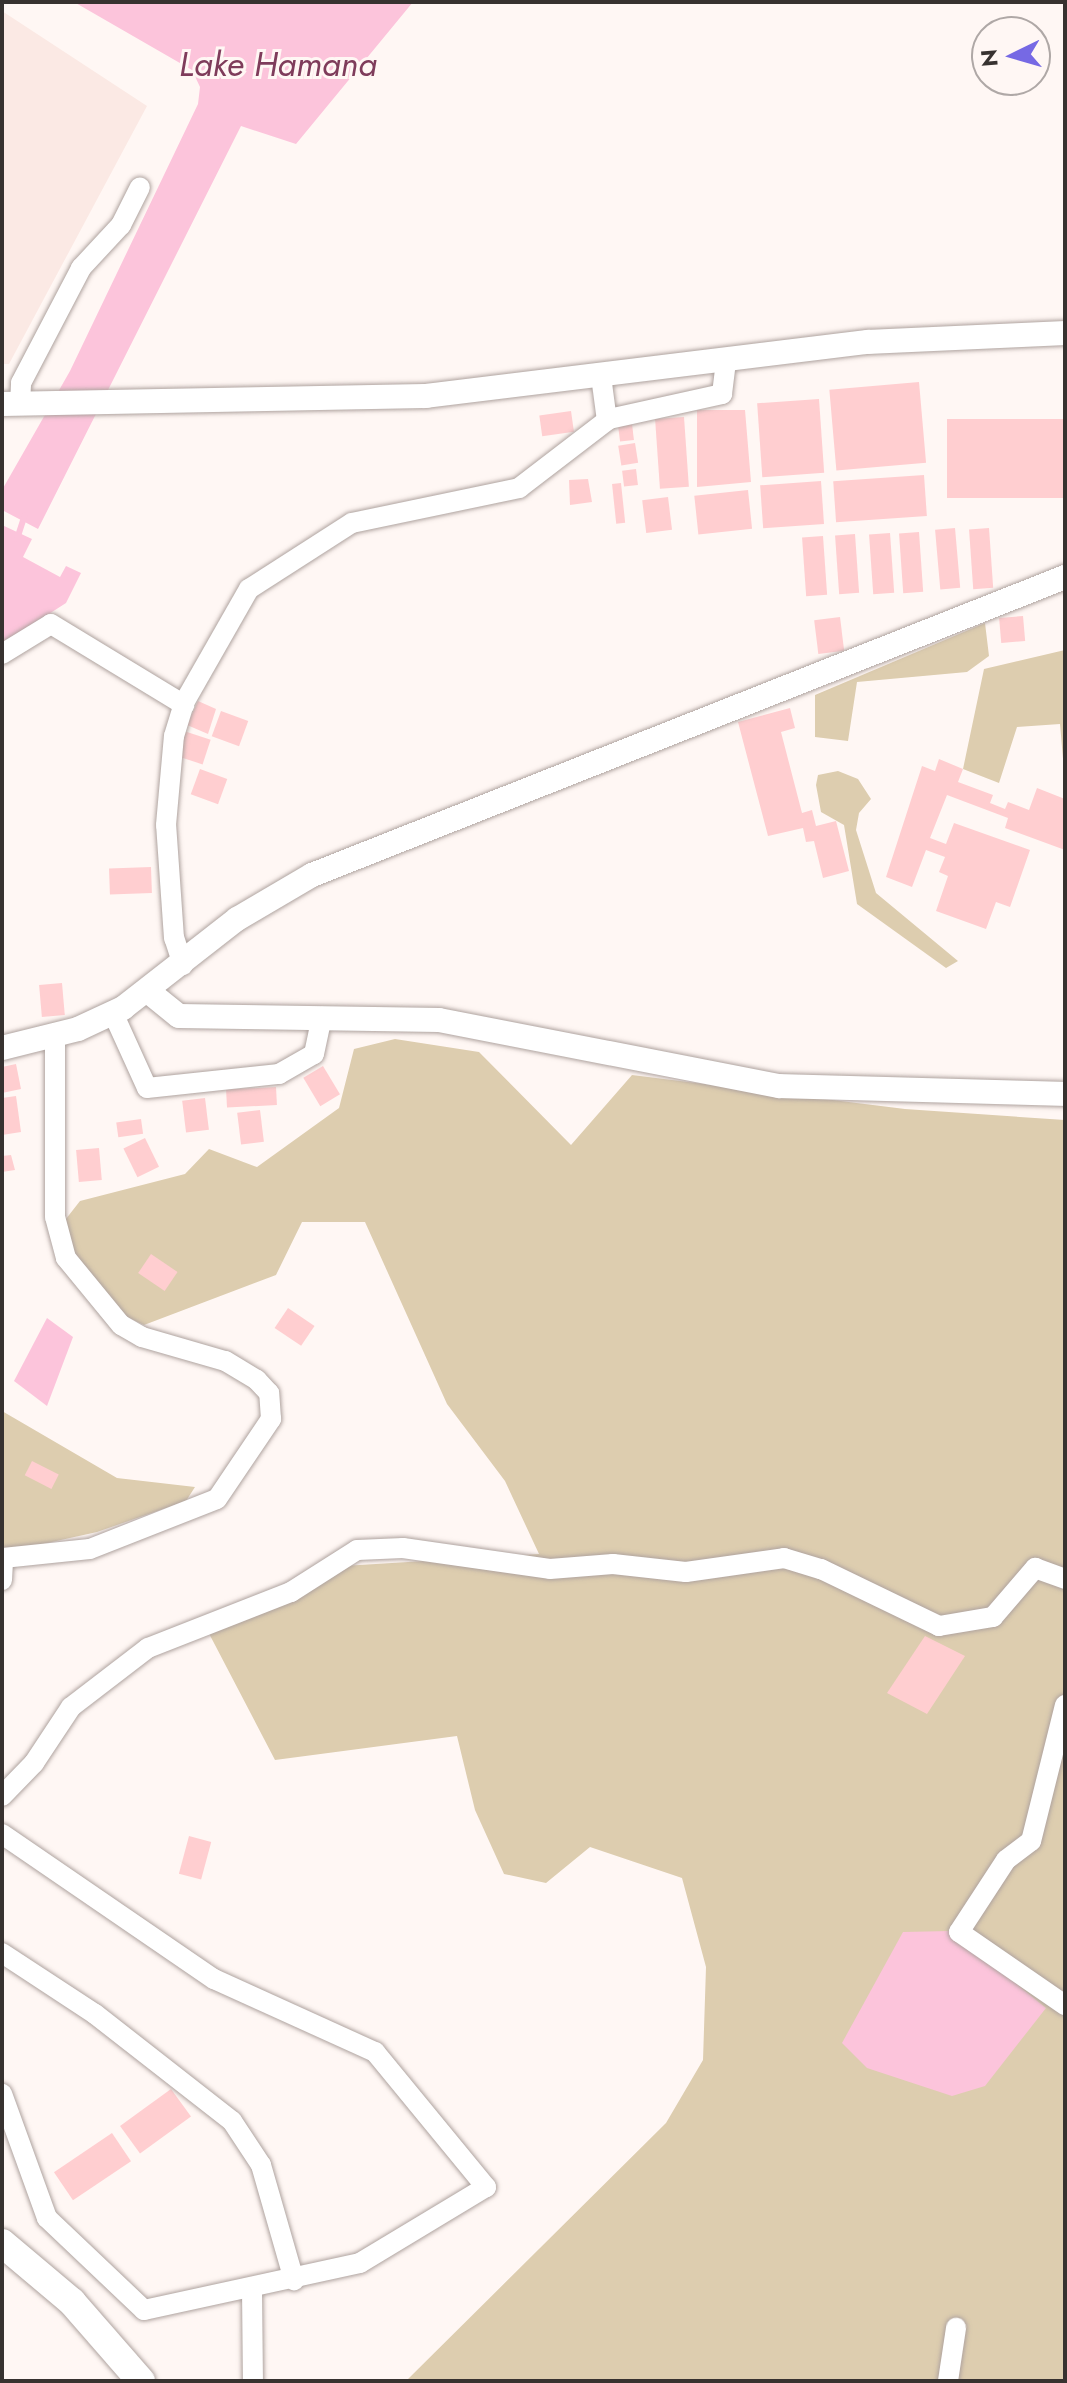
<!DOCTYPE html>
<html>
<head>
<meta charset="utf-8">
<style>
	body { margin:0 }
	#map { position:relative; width:1067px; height:2383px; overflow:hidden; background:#fff7f4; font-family:Jost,sans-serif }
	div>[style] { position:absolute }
	.built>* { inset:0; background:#fbe9e4 }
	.green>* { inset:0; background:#ddcdaf }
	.water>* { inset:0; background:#fcc4db }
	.stream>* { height:6px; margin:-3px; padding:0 3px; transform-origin:3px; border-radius:3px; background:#fcc4db }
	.building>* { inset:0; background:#ffced0; transform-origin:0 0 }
	.roads { filter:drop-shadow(0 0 2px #afa39f) drop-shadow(0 0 2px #afa39f) }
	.minor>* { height:20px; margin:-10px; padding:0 10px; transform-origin:10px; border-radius:10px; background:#fff }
	.tertiary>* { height:24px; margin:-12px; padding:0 12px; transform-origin:12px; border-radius:12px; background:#fff }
	.secondary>* { height:28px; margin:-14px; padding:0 14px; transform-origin:14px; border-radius:14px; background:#fff }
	span { translate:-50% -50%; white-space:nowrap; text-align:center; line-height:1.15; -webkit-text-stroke:6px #fff7f4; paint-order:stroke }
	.water-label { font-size:34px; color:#7f3c5b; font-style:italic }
	.frame { position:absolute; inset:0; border:4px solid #373230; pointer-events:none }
	.north { position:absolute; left:971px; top:16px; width:80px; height:80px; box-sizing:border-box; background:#fff7f4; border:2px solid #afa8a6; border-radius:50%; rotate:265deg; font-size:22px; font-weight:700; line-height:32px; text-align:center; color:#373230 }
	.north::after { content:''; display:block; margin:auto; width:28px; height:36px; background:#7669e4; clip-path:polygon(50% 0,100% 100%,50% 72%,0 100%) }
</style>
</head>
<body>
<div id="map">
	<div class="built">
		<div style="clip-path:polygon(2px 11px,147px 106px,9px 364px,2px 364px)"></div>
	</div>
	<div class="green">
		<div style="clip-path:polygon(985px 623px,989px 656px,967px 672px,857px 682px,848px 741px,815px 737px,815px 695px)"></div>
		<div style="clip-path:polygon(1065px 650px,1065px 782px,1060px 724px,1017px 727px,999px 783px,963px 769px,984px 669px)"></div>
		<div style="clip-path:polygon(838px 771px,858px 779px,871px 799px,859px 813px,856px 830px,876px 893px,958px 961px,946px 968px,857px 904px,844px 825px,821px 812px,816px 785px,818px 775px)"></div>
		<div style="clip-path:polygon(395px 1039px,479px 1052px,571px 1145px,632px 1075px,905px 1109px,1065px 1120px,1065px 2381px,406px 2381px,666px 2123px,703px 2060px,706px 1967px,682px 1878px,590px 1847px,546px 1883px,504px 1874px,475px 1810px,457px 1736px,275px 1760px,203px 1622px,327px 1567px,539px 1554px,505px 1481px,447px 1404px,365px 1222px,302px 1222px,276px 1275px,144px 1325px,93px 1301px,62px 1224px,80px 1201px,185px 1174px,209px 1149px,257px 1167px,339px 1108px,354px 1049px)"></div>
		<div style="clip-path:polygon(2px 1411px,117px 1478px,195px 1487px,186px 1501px,97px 1532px,2px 1553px)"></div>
	</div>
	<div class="water">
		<div style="clip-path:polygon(74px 2px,413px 2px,296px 144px,241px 126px,38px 529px,2px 510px,2px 490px,70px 371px,198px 104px,200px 87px,192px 70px)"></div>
		<div style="clip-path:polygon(2px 525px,32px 539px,23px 557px,60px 577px,66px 566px,81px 573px,66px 603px,2px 644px)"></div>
		<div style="clip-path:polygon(47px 1318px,73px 1337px,47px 1406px,14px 1381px)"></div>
		<div style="clip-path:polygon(951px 1931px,1046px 2008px,985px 2086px,952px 2096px,867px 2068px,842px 2043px,903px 1932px)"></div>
	</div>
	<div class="stream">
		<div style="left:17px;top:539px;width:25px;rotate:-72deg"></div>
	</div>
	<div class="building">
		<div style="left:919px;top:382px;width:81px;height:90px;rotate:85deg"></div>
		<div style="left:819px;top:399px;width:74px;height:62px;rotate:86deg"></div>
		<div style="clip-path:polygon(697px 410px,745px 410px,751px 482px,697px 487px)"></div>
		<div style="left:571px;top:411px;width:21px;height:32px;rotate:82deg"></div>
		<div style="left:684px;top:417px;width:70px;height:29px;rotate:86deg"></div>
		<div style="left:1065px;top:419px;width:79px;height:118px;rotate:90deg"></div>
		<div style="left:632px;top:424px;width:16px;height:14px;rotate:83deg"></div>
		<div style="left:635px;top:443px;width:20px;height:17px;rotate:81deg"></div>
		<div style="left:636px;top:469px;width:16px;height:14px;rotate:83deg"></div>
		<div style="left:924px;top:475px;width:41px;height:91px;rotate:86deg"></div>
		<div style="clip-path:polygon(588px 479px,592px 502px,570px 505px,569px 480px)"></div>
		<div style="left:821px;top:481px;width:43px;height:61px;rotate:86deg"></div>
		<div style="left:621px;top:483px;width:40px;height:9px;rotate:84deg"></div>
		<div style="left:748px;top:490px;width:39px;height:54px;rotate:84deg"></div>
		<div style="left:668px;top:497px;width:33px;height:26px;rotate:83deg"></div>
		<div style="left:955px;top:528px;width:60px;height:20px;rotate:85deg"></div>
		<div style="left:989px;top:528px;width:60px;height:20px;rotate:86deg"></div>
		<div style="left:919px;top:532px;width:60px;height:20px;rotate:86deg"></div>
		<div style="left:890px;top:533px;width:60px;height:21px;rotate:86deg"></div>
		<div style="left:855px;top:534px;width:59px;height:20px;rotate:86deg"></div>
		<div style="left:823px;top:536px;width:59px;height:21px;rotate:86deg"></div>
		<div style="left:1023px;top:616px;width:25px;height:24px;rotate:85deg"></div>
		<div style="left:840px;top:617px;width:34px;height:26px;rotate:83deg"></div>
		<div style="clip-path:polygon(198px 701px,216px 709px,208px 734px,187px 725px)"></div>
		<div style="clip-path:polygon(790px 708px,795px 728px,781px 732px,802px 813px,812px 810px,816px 826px,836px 821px,849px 871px,823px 878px,814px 841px,806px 842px,803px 828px,768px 836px,738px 722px)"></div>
		<div style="left:221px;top:711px;width:29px;height:27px;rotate:20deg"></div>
		<div style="left:184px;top:731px;width:28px;height:26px;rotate:18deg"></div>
		<div style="clip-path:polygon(939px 759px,963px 769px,958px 782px,993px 795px,990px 803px,1005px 809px,1008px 802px,1029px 810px,1037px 788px,1065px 799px,1065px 850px,1005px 828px,1008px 818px,947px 795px,930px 838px,946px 844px,954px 823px,1030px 850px,1010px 907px,996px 902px,986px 929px,936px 911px,948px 876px,939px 872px,945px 857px,926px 850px,912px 887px,886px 877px,922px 766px,935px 771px)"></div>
		<div style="left:200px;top:769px;width:29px;height:27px;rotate:20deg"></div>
		<div style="left:151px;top:867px;width:26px;height:42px;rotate:88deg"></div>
		<div style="left:62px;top:983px;width:32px;height:23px;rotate:85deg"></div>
		<div style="clip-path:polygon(16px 1064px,21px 1089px,2px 1093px,2px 1067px)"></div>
		<div style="left:323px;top:1066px;width:33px;height:23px;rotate:59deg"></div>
		<div style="left:276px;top:1087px;width:18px;height:50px;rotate:87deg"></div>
		<div style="clip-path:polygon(16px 1096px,21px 1132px,2px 1135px,2px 1098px)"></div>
		<div style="left:205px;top:1098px;width:32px;height:23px;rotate:83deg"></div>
		<div style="left:260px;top:1110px;width:32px;height:23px;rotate:83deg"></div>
		<div style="left:141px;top:1119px;width:15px;height:25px;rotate:82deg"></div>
		<div style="left:145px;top:1138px;width:32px;height:24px;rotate:64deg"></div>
		<div style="left:99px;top:1148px;width:32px;height:23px;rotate:85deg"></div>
		<div style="clip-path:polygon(11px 1155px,15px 1170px,2px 1172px,2px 1156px)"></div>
		<div style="left:151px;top:1254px;width:32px;height:23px;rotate:34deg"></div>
		<div style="left:288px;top:1308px;width:32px;height:24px;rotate:34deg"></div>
		<div style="left:32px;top:1461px;width:30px;height:16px;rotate:27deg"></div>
		<div style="clip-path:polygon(925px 1636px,965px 1656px,927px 1714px,887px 1693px)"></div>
		<div style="left:189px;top:1836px;width:23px;height:39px;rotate:15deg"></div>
		<div style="left:171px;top:2089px;width:34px;height:63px;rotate:54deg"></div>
		<div style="left:112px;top:2133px;width:34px;height:70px;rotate:56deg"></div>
	</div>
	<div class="roads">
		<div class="minor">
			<div style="left:601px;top:376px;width:45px;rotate:82.4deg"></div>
			<div style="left:20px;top:404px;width:21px;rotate:-87deg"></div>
			<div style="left:21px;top:383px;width:130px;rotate:-62.4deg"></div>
			<div style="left:81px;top:268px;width:59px;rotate:-47.1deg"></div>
			<div style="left:121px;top:225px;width:42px;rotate:-63.4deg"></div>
			<div style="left:2px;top:654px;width:57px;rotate:-31.5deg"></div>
			<div style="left:51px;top:624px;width:156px;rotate:31.3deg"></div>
			<div style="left:183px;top:965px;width:28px;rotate:-108deg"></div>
			<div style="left:174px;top:938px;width:113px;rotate:-94deg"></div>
			<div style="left:166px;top:825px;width:89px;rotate:-84.9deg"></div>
			<div style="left:174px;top:736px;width:37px;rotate:-73deg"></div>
			<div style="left:185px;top:701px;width:129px;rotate:-60.3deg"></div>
			<div style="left:249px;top:589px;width:122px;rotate:-32.7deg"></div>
			<div style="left:352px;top:523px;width:171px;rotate:-11.8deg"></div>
			<div style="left:519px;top:488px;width:113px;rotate:-37.5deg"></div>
			<div style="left:609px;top:419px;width:116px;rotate:-12.5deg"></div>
			<div style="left:722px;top:394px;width:34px;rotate:-83deg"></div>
			<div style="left:113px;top:1013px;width:82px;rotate:65.6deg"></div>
			<div style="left:147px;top:1088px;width:133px;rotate:-6.1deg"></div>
			<div style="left:279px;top:1074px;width:40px;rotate:-29.7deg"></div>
			<div style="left:314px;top:1054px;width:38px;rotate:-78deg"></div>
			<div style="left:2px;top:1580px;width:22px;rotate:-87deg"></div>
			<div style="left:3px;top:1558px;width:87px;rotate:-5.9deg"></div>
			<div style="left:90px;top:1549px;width:136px;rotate:-21.5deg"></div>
			<div style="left:217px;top:1499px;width:97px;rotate:-56deg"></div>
			<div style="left:271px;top:1419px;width:26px;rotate:-94deg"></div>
			<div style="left:269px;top:1393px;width:18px;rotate:-133deg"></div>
			<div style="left:257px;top:1380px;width:37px;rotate:-149deg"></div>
			<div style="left:225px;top:1361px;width:86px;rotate:-163.9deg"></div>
			<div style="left:142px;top:1337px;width:24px;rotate:-150deg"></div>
			<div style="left:121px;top:1325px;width:87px;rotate:-129.4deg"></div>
			<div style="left:66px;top:1258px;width:42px;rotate:-105deg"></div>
			<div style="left:55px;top:1217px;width:181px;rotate:-90deg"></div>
			<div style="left:1065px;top:1705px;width:140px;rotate:104deg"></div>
			<div style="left:1031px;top:1841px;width:31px;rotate:143deg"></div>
			<div style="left:1006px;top:1860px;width:86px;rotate:123.1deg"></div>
			<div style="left:959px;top:1932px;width:129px;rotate:34.6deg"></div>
			<div style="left:2px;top:1796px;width:46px;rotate:-45.9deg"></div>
			<div style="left:34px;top:1763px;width:67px;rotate:-56.5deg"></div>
			<div style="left:71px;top:1707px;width:97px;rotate:-37.5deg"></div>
			<div style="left:148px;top:1648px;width:154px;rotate:-21.4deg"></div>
			<div style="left:291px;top:1592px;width:78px;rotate:-32.5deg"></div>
			<div style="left:357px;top:1550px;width:46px;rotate:-2.5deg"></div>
			<div style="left:403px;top:1548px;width:148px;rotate:8.1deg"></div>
			<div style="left:550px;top:1569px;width:63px;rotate:-4.5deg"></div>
			<div style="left:613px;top:1564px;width:73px;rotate:6.3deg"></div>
			<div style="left:686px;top:1572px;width:99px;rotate:-8.1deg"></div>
			<div style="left:784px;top:1558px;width:39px;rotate:17deg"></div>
			<div style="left:821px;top:1569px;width:131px;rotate:25.8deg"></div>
			<div style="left:939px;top:1626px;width:55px;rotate:-9.5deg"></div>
			<div style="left:993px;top:1617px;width:65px;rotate:-49.4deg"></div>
			<div style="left:1035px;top:1568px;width:32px;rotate:20deg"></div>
			<div style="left:2px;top:1834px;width:257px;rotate:34.4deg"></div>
			<div style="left:214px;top:1979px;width:177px;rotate:24.4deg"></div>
			<div style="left:375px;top:2052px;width:175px;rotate:50.6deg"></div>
			<div style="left:486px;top:2187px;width:147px;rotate:148.9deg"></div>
			<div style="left:360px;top:2263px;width:221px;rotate:167.7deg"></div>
			<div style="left:144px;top:2310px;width:134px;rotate:-136.5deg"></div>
			<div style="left:47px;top:2218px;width:132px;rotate:-109.9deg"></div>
			<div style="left:2px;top:1953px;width:111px;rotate:33.3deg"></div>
			<div style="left:95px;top:2014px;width:174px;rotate:38deg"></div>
			<div style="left:232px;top:2121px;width:53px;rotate:56.6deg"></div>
			<div style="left:261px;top:2165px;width:120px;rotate:74deg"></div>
			<div style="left:252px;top:2290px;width:91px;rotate:89.4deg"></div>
			<div style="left:948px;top:2381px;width:54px;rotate:-81.4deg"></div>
		</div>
		<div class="tertiary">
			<div style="left:2px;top:404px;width:424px;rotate:-1.1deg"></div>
			<div style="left:426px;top:396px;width:445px;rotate:-7deg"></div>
			<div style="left:868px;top:342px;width:197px;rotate:-2.6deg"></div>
			<div style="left:149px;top:992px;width:38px;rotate:39deg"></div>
			<div style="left:179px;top:1016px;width:260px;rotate:0.9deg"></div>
			<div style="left:439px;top:1020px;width:347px;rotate:11deg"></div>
			<div style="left:780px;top:1086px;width:285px;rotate:1.6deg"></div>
			<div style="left:2px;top:1048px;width:78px;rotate:-14deg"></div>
			<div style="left:78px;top:1029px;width:50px;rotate:-25deg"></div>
			<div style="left:123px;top:1008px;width:145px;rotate:-38deg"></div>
			<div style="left:237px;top:919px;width:87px;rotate:-30.4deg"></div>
			<div style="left:312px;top:875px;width:810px;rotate:-21.59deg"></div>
		</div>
		<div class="secondary">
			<div style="left:2px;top:2243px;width:92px;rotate:40.1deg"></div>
			<div style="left:72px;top:2302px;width:105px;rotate:48.9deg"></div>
		</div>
	</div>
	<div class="water-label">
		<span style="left:278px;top:65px">Lake Hamana</span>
	</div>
	<div class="frame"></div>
	<div class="north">N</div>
</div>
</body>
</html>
